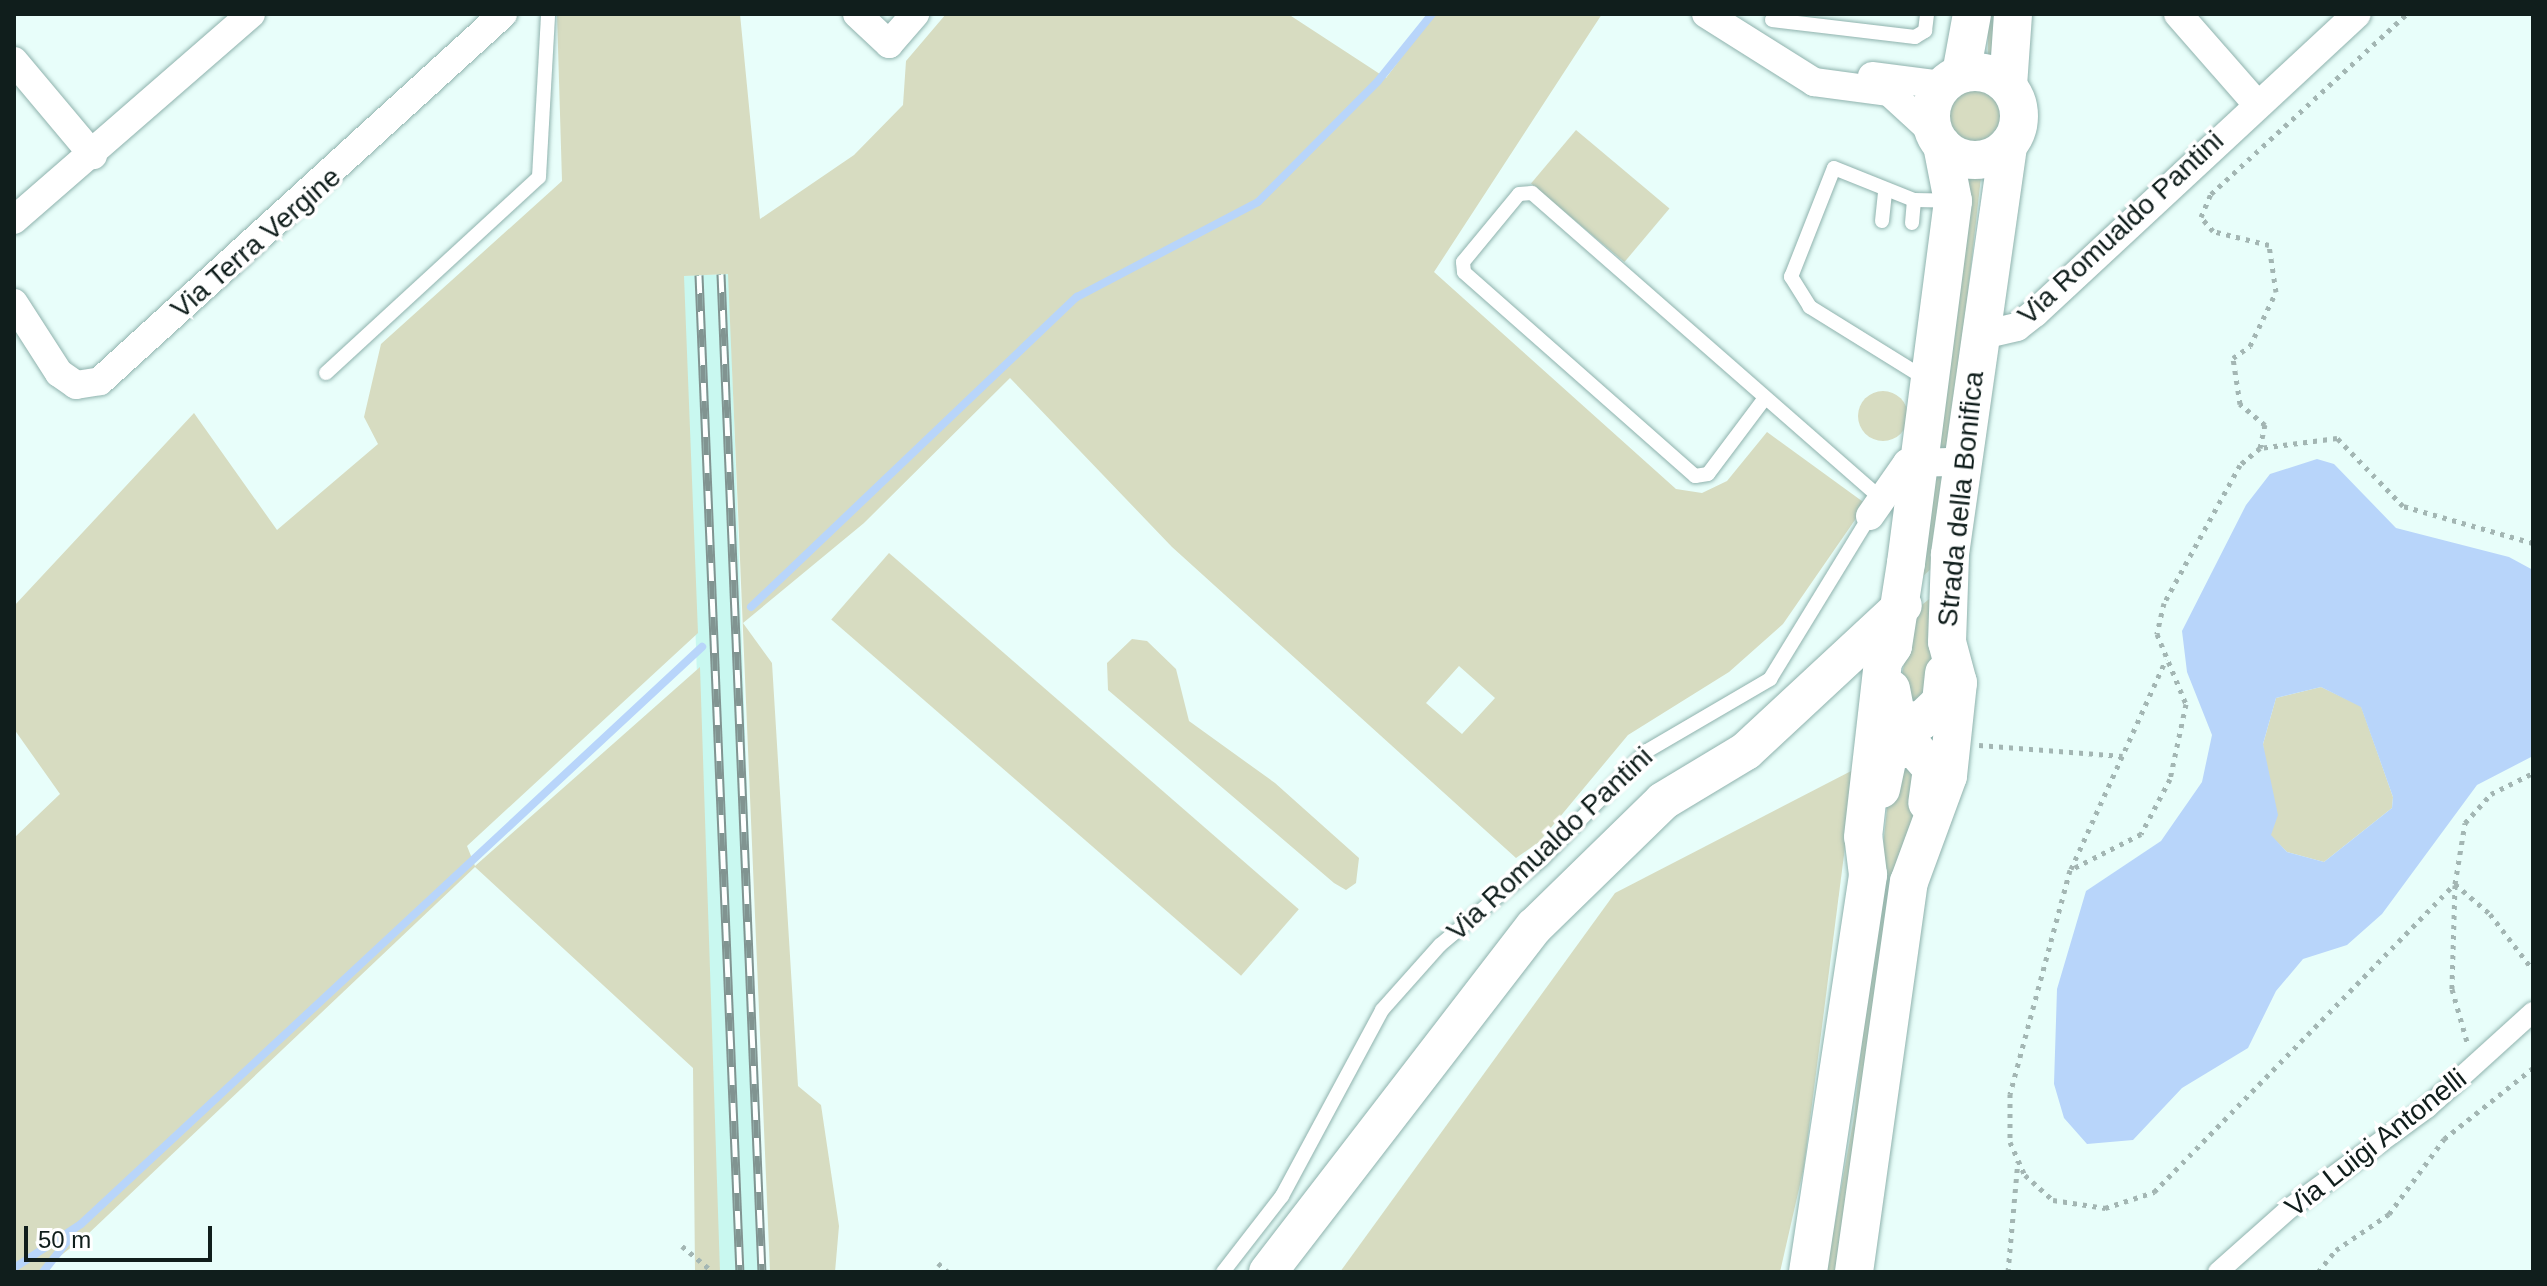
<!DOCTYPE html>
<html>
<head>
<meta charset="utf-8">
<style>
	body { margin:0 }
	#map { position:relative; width:2547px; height:1286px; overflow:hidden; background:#e8fefa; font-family:Arial,sans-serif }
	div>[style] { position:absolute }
	.built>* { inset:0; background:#c9f8f0; transform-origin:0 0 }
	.green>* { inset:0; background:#d7dcc1; transform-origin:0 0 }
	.round { border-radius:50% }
	.water>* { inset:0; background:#b8d5fa }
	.stream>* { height:8px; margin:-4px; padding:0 4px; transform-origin:4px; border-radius:4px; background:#b8d5fa }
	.path>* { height:5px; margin-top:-2.5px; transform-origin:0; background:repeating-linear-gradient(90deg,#a3b6b3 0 4px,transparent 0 10px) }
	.roads { filter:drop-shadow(0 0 2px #8fb2ad) drop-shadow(0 0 2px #8fb2ad) }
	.service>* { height:14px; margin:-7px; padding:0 7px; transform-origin:7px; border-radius:7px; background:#fff }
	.pedestrian>* { height:20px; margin:-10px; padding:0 10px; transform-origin:10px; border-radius:10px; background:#fff }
	.minor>* { height:28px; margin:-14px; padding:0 14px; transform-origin:14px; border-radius:14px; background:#fff }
	.secondary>* { height:38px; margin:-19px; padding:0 19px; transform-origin:19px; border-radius:19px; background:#fff }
	.secondary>.ring { margin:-19px; padding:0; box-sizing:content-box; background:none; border:38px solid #fff; border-radius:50% }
	.rail>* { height:9px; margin-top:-4.5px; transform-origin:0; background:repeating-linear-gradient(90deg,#fff 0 18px,#819491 0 36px); box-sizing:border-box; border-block:2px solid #819491 }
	span { translate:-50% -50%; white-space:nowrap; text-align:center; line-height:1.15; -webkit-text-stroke:7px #fff; paint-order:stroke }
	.street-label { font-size:28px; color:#101e1c }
	.frame { position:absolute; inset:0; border:16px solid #101e1c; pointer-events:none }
	.scale { position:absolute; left:24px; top:1226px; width:188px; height:36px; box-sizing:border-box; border:4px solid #101e1c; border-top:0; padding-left:10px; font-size:24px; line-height:28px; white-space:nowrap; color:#101e1c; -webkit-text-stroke:6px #fff; paint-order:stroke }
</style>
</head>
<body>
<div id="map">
	<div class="built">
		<div style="left:729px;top:274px;width:999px;height:46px;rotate:88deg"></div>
	</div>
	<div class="green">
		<div style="clip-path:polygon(evenodd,557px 14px,740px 14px,760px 219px,854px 155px,903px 105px,906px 61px,946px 14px,1288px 14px,1386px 78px,1434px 14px,1602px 14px,1434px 272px,1676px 489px,1702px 493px,1727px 481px,1767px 432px,1866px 504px,1783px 624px,1729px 672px,1628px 735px,1539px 842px,1516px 858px,1172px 547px,1010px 378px,864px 523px,743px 623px,772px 663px,798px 1086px,821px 1105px,839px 1226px,835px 1272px,770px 1272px,728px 274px,684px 276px,698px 633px,467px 846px,475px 866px,700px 667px,720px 1272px,695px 1272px,693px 1068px,475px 867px,88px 1234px,40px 1272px,14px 1272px,14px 838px,60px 794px,14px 729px,14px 606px,194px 413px,277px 530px,378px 444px,364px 417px,381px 344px,562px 181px,557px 14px,1459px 666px,1495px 698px,1462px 734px,1426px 703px,1459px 666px)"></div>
		<div style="left:1988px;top:14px;width:16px;height:46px"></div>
		<div class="round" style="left:1947px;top:90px;width:54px;height:54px"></div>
		<div style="left:1576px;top:130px;width:122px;height:70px;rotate:40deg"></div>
		<div style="clip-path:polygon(1968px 175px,1981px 177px,1950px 453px,1934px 452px)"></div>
		<div class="round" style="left:1858px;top:391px;width:50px;height:50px"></div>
		<div style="clip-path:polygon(1933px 467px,1948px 468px,1936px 564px,1917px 582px)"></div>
		<div style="left:889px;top:553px;width:543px;height:88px;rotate:41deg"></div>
		<div style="clip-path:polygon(1933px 596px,1935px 688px,1916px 713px,1900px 687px,1913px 612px)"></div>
		<div style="clip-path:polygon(1132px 639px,1147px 641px,1176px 669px,1189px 721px,1275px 783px,1359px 858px,1356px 883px,1346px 890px,1334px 883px,1108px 690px,1107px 663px)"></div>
		<div style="clip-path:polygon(2321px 687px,2361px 706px,2393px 797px,2392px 808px,2324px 862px,2287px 852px,2270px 835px,2263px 744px,2276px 698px)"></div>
		<div style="clip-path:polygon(1892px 762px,1922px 768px,1840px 1272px,1826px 1272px,1854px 1117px)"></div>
		<div style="clip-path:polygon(1855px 769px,1804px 1167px,1780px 1272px,1340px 1272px,1615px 893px)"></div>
	</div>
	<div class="water">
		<div style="clip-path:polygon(evenodd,2317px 459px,2334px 464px,2396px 528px,2509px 557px,2533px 570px,2533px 756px,2477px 785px,2382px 914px,2347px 945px,2303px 959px,2276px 991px,2248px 1048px,2182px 1088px,2133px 1140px,2087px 1144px,2064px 1118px,2054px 1084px,2057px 989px,2086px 891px,2161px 841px,2202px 782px,2212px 735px,2187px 672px,2182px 631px,2246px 505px,2270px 474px,2317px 459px,2321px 687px,2361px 707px,2393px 797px,2392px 808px,2324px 862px,2287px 852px,2271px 835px,2278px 815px,2263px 744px,2276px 698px,2321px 687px)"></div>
	</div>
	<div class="stream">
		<div style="left:751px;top:607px;width:450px;rotate:-43.6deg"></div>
		<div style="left:1077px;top:297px;width:204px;rotate:-27.7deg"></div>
		<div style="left:1258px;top:202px;width:170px;rotate:-45.2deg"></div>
		<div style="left:1378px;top:81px;width:86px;rotate:-51.1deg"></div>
		<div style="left:14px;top:1268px;width:80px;rotate:-33.3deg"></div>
		<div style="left:81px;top:1224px;width:848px;rotate:-42.9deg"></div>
		<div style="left:43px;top:1272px;width:48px;rotate:-51.7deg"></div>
	</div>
	<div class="path">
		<div style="left:2260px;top:448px;width:24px;rotate:-78deg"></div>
		<div style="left:2265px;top:425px;width:33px;rotate:-140deg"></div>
		<div style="left:2240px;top:404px;width:47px;rotate:-98.7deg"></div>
		<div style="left:2233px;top:358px;width:21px;rotate:-35deg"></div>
		<div style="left:2250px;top:346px;width:60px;rotate:-64.3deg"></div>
		<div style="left:2276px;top:292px;width:48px;rotate:-98.5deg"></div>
		<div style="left:2269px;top:245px;width:58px;rotate:-166deg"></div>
		<div style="left:2213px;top:231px;width:18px;rotate:-131deg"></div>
		<div style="left:2201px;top:217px;width:25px;rotate:-67deg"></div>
		<div style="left:2211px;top:194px;width:266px;rotate:-42.6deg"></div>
		<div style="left:2533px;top:543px;width:135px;rotate:-164.1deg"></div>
		<div style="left:2403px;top:506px;width:95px;rotate:-134.1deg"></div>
		<div style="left:2337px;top:438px;width:78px;rotate:172.6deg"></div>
		<div style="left:2260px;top:448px;width:26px;rotate:140deg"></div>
		<div style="left:2240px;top:465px;width:158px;rotate:118.8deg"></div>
		<div style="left:2164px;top:603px;width:32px;rotate:103deg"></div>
		<div style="left:2157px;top:634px;width:76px;rotate:67.5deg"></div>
		<div style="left:2186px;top:704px;width:77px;rotate:102deg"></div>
		<div style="left:2170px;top:779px;width:62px;rotate:117.8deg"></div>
		<div style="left:2141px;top:834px;width:80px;rotate:153.1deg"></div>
		<div style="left:2070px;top:870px;width:232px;rotate:105deg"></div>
		<div style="left:2010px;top:1094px;width:48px;rotate:90deg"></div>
		<div style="left:2010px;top:1142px;width:36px;rotate:66deg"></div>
		<div style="left:2025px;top:1175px;width:38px;rotate:42deg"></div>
		<div style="left:2053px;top:1200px;width:53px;rotate:8.7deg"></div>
		<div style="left:2105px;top:1208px;width:52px;rotate:-18.1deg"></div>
		<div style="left:2154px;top:1192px;width:431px;rotate:-45.7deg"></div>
		<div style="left:2455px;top:884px;width:62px;rotate:-80.7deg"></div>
		<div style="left:2465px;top:823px;width:39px;rotate:-48deg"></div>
		<div style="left:2491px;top:794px;width:47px;rotate:-26.6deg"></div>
		<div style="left:1979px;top:745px;width:144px;rotate:4.4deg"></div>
		<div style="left:2071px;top:869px;width:230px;rotate:-65.6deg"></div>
		<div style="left:2455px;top:884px;width:46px;rotate:40.6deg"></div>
		<div style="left:2490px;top:914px;width:71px;rotate:52.5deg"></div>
		<div style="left:2455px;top:885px;width:104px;rotate:91.7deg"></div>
		<div style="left:2452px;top:989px;width:58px;rotate:74.1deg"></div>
		<div style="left:682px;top:1246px;width:40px;rotate:40deg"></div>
		<div style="left:938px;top:1263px;width:13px;rotate:42deg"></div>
		<div style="left:2008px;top:1272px;width:111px;rotate:-84.9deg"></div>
		<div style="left:2318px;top:1272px;width:28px;rotate:-51deg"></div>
		<div style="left:2336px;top:1250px;width:64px;rotate:-34.2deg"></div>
		<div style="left:2389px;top:1214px;width:93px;rotate:-53.7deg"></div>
		<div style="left:2444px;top:1139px;width:114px;rotate:-38.6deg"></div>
	</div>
	<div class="roads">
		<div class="service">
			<div style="left:1772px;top:20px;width:144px;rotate:6.8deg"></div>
			<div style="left:1915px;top:37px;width:12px;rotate:-31deg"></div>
			<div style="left:1925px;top:31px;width:17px;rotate:-83deg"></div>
			<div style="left:1882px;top:221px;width:31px;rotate:-84deg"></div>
			<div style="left:1912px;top:223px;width:23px;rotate:-85deg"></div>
			<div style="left:326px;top:373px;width:289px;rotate:-42.6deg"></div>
			<div style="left:539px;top:177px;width:163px;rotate:-86.8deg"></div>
			<div style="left:1926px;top:379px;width:137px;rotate:-148.2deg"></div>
			<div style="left:1810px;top:307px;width:36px;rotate:-122deg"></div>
			<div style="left:1791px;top:277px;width:117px;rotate:-68.5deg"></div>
			<div style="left:1834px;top:168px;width:86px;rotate:21.8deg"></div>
			<div style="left:1914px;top:200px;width:39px;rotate:1deg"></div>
			<div style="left:1765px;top:398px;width:95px;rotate:126.9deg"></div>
			<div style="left:1708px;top:474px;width:13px;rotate:171deg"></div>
			<div style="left:1695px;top:476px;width:308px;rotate:-138.6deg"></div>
			<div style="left:1464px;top:272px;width:10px;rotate:-96deg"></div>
			<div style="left:1463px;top:262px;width:88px;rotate:-50.5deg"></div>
			<div style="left:1519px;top:194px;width:13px;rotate:-4deg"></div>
			<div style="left:1532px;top:193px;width:463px;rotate:41.2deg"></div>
			<div style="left:1223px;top:1272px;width:96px;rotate:-52.2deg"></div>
			<div style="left:1282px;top:1196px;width:211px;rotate:-61.7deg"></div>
			<div style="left:1382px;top:1010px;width:87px;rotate:-48.3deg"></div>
			<div style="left:1440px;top:945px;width:133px;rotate:-40.1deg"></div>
			<div style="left:1542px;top:859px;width:151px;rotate:-45.8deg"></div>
			<div style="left:1647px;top:751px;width:143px;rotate:-30.3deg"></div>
			<div style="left:1770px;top:679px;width:191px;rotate:-58.5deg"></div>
		</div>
		<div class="pedestrian">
			<div style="left:2218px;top:1272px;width:96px;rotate:-41.6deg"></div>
			<div style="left:2290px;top:1208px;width:170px;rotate:-36.1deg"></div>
			<div style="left:2427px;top:1108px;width:143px;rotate:-42.2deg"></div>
		</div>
		<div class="minor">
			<div style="left:857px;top:14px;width:44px;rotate:43.2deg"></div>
			<div style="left:889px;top:44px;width:40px;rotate:-49deg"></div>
			<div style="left:1706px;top:14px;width:128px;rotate:32.2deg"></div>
			<div style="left:1814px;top:82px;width:76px;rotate:7.6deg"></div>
			<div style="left:1889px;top:92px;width:62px;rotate:42.4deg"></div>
			<div style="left:2178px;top:14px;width:118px;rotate:48.8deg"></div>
			<div style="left:14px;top:61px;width:123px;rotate:50deg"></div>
			<div style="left:1872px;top:76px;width:72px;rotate:7.2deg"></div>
			<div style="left:14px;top:220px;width:314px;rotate:-41deg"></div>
			<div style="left:14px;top:303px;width:83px;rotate:57.3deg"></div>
			<div style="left:59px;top:373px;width:21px;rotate:35deg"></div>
			<div style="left:76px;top:385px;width:24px;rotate:-9deg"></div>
			<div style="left:100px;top:381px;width:545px;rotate:-42.32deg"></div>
			<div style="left:1978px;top:336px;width:40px;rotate:-13deg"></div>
			<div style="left:2017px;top:327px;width:23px;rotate:-38deg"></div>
			<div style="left:2035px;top:313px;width:439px;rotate:-42.9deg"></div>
			<div style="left:1870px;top:516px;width:65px;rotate:-55.1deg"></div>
			<div style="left:1907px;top:463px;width:44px;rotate:-1.3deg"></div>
			<div style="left:1951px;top:462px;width:14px;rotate:-39deg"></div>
		</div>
		<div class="secondary">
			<div class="ring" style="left:1931px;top:72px;width:50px;height:50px"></div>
			<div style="left:1961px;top:74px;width:61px;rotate:-79.6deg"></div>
			<div style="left:2008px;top:86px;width:72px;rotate:-86deg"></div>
			<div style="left:1891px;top:689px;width:31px;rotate:79deg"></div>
			<div style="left:1897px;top:719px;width:24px;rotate:5deg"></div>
			<div style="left:1921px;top:721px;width:28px;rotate:-44deg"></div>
			<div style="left:1941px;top:702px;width:29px;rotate:-84deg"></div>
			<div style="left:1881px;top:789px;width:39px;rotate:-78deg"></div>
			<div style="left:1889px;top:751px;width:25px;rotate:-7deg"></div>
			<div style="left:1914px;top:748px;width:28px;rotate:49deg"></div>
			<div style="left:1932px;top:769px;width:34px;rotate:98deg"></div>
			<div style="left:1268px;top:1272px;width:436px;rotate:-52.4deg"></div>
			<div style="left:1534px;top:927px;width:180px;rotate:-44.3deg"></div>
			<div style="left:1663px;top:801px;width:97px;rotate:-31.1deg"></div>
			<div style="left:1746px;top:751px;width:214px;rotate:-42.9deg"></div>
			<div style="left:1808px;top:1272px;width:402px;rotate:-81.4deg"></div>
			<div style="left:1868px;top:875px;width:38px;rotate:-97deg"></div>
			<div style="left:1863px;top:837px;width:177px;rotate:-83.5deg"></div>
			<div style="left:1883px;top:661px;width:18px;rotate:-56deg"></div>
			<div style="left:1893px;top:646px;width:84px;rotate:-81.1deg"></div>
			<div style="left:1906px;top:563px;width:365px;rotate:-82.6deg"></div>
			<div style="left:1953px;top:201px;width:57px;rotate:-101.1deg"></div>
			<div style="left:1854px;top:1272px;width:394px;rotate:-82deg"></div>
			<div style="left:1909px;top:882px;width:113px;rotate:-69.8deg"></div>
			<div style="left:1948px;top:776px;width:94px;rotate:-83.9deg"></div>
			<div style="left:1958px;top:683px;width:42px;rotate:-105deg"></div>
			<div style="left:1947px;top:642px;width:88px;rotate:-88deg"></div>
			<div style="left:1950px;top:554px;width:413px;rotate:-81.9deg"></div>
		</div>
	</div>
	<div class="rail">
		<div style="left:721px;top:274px;width:999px;rotate:87.65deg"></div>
		<div style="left:699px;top:275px;width:998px;rotate:87.65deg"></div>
	</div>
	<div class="street-label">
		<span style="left:2121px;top:228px;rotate:-43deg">Via Romualdo Pantini</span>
		<span style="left:256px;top:243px;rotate:-41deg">Via Terra Vergine</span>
		<span style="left:1961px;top:499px;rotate:-84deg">Strada della Bonifica</span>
		<span style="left:1550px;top:844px;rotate:-43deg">Via Romualdo Pantini</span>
		<span style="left:2376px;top:1143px;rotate:-38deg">Via Luigi Antonelli</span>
	</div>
	<div class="frame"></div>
	<div class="scale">50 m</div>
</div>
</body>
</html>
